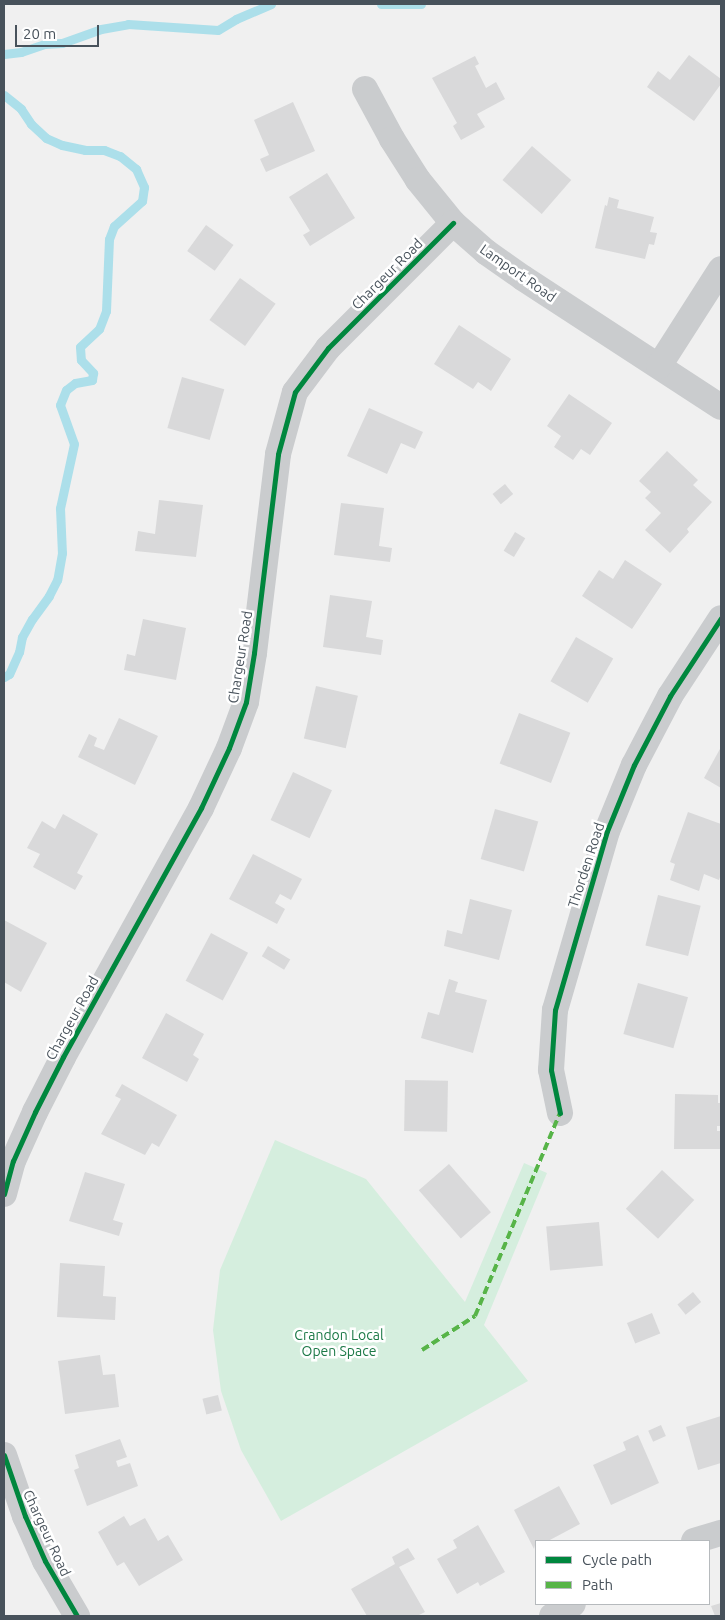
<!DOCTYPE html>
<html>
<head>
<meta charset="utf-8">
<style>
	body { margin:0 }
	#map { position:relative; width:725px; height:1620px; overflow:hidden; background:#f0f0f0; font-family:Ubuntu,sans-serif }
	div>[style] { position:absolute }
	.green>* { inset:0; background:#d5eede }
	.stream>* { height:9px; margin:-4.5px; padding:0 4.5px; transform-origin:4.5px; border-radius:4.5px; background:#acdfea }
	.building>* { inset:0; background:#d9d9da; transform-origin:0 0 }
	.minor>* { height:26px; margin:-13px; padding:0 13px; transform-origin:13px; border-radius:13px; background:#caccce }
	.quiet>* { height:4px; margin-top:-2px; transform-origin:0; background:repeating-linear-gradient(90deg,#57b448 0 8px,transparent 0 12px) }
	.cycleway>* { height:5px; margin:-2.5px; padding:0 2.5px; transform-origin:2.5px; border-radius:2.5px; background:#00873e }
	span { translate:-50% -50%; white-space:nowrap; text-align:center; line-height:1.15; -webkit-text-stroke:5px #fff; paint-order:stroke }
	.street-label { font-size:14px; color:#48525b }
	.park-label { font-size:14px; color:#1c7947 }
	.frame { position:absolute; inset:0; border:5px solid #48525b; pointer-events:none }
	.legend { position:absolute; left:535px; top:1540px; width:175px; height:65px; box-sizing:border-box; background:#fff; border:1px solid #b6babd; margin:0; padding:6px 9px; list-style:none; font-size:15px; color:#48525b }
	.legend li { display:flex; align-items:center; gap:10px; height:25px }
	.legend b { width:25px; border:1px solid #b6babd }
	.scale { position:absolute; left:15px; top:25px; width:84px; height:22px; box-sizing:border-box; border:2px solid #48525b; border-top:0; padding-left:6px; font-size:15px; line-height:18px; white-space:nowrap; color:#48525b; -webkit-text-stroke:4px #fff; paint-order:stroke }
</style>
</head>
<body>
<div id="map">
	<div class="green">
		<div style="clip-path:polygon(275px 1140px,366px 1179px,465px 1302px,524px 1163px,547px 1173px,484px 1325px,528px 1381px,281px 1521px,241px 1450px,221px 1391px,213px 1330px,220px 1270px)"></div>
	</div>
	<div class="stream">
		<div style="left:381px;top:4px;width:40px"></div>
		<div style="left:4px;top:54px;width:17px;rotate:-7deg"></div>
		<div style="left:21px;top:52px;width:24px;rotate:-19deg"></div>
		<div style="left:44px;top:44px;width:18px;rotate:-3deg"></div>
		<div style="left:62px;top:43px;width:41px;rotate:-19.7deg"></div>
		<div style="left:101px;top:29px;width:27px;rotate:-10deg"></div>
		<div style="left:128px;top:24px;width:90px;rotate:3.8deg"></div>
		<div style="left:218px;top:30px;width:21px;rotate:-31deg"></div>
		<div style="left:236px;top:19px;width:38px;rotate:-23deg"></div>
		<div style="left:4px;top:95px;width:22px;rotate:39deg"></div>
		<div style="left:21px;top:109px;width:18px;rotate:56deg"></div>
		<div style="left:31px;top:124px;width:21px;rotate:43deg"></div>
		<div style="left:46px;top:138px;width:17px;rotate:24deg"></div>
		<div style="left:62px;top:145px;width:24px;rotate:12deg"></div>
		<div style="left:85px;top:150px;width:19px"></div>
		<div style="left:104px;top:150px;width:17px;rotate:21deg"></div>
		<div style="left:120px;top:156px;width:21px;rotate:39deg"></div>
		<div style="left:136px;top:169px;width:20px;rotate:66deg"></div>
		<div style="left:144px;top:187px;width:14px;rotate:98deg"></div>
		<div style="left:142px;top:201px;width:38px;rotate:138deg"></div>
		<div style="left:114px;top:226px;width:14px;rotate:111deg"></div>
		<div style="left:109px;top:239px;width:72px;rotate:92.4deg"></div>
		<div style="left:106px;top:311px;width:19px;rotate:111deg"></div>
		<div style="left:99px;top:329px;width:26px;rotate:137deg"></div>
		<div style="left:80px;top:347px;width:13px;rotate:86deg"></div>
		<div style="left:81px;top:360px;width:18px;rotate:47deg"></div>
		<div style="left:93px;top:373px;width:7px;rotate:98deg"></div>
		<div style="left:92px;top:380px;width:17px;rotate:170deg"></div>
		<div style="left:75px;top:383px;width:11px;rotate:142deg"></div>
		<div style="left:66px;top:390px;width:16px;rotate:112deg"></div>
		<div style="left:60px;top:405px;width:41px;rotate:70.3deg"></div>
		<div style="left:74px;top:444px;width:66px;rotate:102.3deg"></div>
		<div style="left:60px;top:508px;width:45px;rotate:87.5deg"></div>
		<div style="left:62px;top:553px;width:27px;rotate:100deg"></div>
		<div style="left:57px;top:580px;width:18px;rotate:117deg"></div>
		<div style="left:49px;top:596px;width:29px;rotate:126deg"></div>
		<div style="left:32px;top:619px;width:21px;rotate:119deg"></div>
		<div style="left:22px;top:637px;width:15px;rotate:101deg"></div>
		<div style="left:19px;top:652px;width:24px;rotate:114deg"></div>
		<div style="left:9px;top:674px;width:6px;rotate:149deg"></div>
	</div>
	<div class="building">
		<div style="clip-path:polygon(689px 55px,721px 79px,721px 84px,694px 121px,647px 87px,658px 71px,670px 80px)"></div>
		<div style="clip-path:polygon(475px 56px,479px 64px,475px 66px,486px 88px,496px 82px,505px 99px,477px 114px,485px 127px,461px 140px,453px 126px,457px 123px,432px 78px)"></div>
		<div style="clip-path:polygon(293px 102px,315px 151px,266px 172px,260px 159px,269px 155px,254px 120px)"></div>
		<div style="left:532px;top:146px;width:52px;height:45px;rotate:41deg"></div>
		<div style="clip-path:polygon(327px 173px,355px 218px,310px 246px,303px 235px,310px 231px,289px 197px)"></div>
		<div style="clip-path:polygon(609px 197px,619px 200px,617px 208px,654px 217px,650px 232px,657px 233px,654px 245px,649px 244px,645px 259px,595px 248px,605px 205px,607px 206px)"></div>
		<div style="left:206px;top:225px;width:34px;height:32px;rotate:36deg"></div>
		<div style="left:240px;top:278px;width:44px;height:52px;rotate:36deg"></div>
		<div style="clip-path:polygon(459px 325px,511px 359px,491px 391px,478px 382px,473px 389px,434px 364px)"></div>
		<div style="left:182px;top:377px;width:44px;height:53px;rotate:16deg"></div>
		<div style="clip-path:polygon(569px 394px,612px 423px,590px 455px,581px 449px,573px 460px,554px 447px,561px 436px,547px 426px)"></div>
		<div style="clip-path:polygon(369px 408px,423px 432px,415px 449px,401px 443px,387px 474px,347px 456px)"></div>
		<div style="clip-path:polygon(667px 451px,698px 480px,693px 485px,712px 502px,687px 529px,689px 532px,670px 553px,645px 530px,661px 513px,645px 498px,651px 492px,639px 481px)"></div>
		<div style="left:505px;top:484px;width:13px;height:16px;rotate:51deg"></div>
		<div style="clip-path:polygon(159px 500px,203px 505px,196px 557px,135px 551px,138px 531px,155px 534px)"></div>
		<div style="clip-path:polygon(341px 503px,384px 508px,379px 546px,392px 548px,390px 562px,334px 555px)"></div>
		<div style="left:515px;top:532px;width:12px;height:22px;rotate:31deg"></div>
		<div style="clip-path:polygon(625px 560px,662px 584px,632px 629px,582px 596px,599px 570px,613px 579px)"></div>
		<div style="clip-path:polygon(330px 595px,372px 601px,366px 637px,383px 640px,381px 655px,323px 647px)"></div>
		<div style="clip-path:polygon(143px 619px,186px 628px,176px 680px,124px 670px,127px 654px,135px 656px)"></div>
		<div style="left:576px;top:637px;width:43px;height:51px;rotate:30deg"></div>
		<div style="left:316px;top:686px;width:43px;height:54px;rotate:13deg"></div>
		<div style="left:519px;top:713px;width:55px;height:54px;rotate:21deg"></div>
		<div style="clip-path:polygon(119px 718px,158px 736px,135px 785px,78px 757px,89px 734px,97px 738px,94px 746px,104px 750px)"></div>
		<div style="clip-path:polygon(721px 747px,721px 788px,704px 778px)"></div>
		<div style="left:293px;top:772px;width:43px;height:53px;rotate:25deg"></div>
		<div style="left:495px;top:809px;width:45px;height:52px;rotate:16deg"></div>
		<div style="clip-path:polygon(688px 812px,721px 824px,721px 874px,719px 880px,704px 874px,699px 891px,670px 880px,675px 864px,670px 862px)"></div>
		<div style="clip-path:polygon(63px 814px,98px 834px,77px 873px,83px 876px,75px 890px,33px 867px,40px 854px,27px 848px,42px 821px,55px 829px)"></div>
		<div style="clip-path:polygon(253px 854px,302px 879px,291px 900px,280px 894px,275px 903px,285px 909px,277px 924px,229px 899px)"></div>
		<div style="left:658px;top:895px;width:44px;height:52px;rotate:14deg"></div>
		<div style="clip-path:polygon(470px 899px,512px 910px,499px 960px,444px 946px,447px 930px,462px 934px)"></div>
		<div style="clip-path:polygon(4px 920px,47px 943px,21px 992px,4px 982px)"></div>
		<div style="left:211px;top:933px;width:42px;height:54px;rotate:28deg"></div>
		<div style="left:268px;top:946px;width:26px;height:12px;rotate:31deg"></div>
		<div style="clip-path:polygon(449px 979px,458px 982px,455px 992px,487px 1000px,473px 1053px,421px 1038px,428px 1012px,439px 1015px)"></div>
		<div style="left:638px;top:983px;width:52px;height:53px;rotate:16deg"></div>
		<div style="clip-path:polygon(166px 1013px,204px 1034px,193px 1055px,199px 1059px,187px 1082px,142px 1058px)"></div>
		<div style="left:405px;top:1080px;width:43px;height:51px;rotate:1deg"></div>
		<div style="clip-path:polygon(122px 1084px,177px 1115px,159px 1147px,152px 1143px,145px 1155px,101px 1134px,121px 1099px,115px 1096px)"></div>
		<div style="clip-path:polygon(675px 1094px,718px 1095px,718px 1103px,721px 1103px,721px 1126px,717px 1126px,717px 1131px,721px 1131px,721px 1149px,674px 1149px)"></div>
		<div style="left:449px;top:1164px;width:64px;height:40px;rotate:49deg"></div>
		<div style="left:662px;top:1170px;width:44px;height:53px;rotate:43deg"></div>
		<div style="clip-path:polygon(85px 1172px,125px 1184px,113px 1220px,123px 1223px,119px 1236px,69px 1221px)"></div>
		<div style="left:599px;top:1222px;width:44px;height:53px;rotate:85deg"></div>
		<div style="clip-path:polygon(60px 1263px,105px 1266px,103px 1296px,116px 1297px,115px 1320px,57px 1317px)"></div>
		<div style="left:693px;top:1292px;width:13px;height:20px;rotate:51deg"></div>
		<div style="left:652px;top:1313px;width:22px;height:27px;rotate:68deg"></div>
		<div style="clip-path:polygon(100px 1355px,103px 1375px,115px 1374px,119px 1407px,65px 1414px,58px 1361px)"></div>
		<div style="left:218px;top:1395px;width:16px;height:16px;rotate:76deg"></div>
		<div style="clip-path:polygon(721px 1416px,721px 1463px,698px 1470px,686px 1427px)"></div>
		<div style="left:661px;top:1425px;width:12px;height:14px;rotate:66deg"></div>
		<div style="clip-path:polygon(638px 1435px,659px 1483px,611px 1505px,593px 1465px,626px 1450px,623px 1442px)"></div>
		<div style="clip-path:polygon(120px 1439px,127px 1457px,116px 1461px,118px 1467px,130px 1463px,138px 1486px,87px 1506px,74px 1470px,79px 1468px,75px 1455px)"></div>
		<div style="clip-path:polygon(559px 1486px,580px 1524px,548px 1541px,536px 1541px,534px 1549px,514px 1510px)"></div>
		<div style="clip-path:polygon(124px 1516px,130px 1526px,145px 1518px,158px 1541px,168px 1535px,183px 1560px,139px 1586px,124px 1562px,117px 1566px,98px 1532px)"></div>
		<div style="clip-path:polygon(478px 1525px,505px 1572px,480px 1586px,478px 1582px,457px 1594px,437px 1559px,457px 1548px,453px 1540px)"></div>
		<div style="clip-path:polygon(408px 1548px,415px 1559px,399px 1567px,425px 1612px,417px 1616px,367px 1616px,351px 1589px,395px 1564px,392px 1557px)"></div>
		<div style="clip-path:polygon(721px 1603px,721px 1616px,715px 1616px,711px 1606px)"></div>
	</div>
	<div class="minor">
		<div style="left:365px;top:89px;width:57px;rotate:61.6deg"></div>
		<div style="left:392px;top:139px;width:49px;rotate:57.6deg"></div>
		<div style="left:418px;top:180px;width:55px;rotate:50.9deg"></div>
		<div style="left:453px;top:223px;width:44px;rotate:41.3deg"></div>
		<div style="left:486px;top:252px;width:45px;rotate:35.1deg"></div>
		<div style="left:523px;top:278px;width:236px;rotate:33.1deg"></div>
		<div style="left:659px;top:366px;width:115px;rotate:-57.4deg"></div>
		<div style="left:560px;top:1113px;width:44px;rotate:-101.8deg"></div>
		<div style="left:551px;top:1070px;width:60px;rotate:-86.2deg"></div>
		<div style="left:555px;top:1010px;width:186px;rotate:-73.8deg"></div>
		<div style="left:607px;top:831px;width:71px;rotate:-67.8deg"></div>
		<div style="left:634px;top:765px;width:78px;rotate:-62.4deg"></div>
		<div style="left:670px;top:696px;width:93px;rotate:-56.8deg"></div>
		<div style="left:4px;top:1194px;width:34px;rotate:-75deg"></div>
		<div style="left:13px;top:1161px;width:54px;rotate:-65.8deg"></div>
		<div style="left:35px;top:1112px;width:62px;rotate:-63deg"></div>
		<div style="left:63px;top:1057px;width:285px;rotate:-61deg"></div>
		<div style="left:201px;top:808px;width:66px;rotate:-65deg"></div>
		<div style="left:229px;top:748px;width:49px;rotate:-69.7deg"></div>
		<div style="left:246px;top:702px;width:50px;rotate:-80.7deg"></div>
		<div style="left:254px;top:653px;width:200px;rotate:-83.1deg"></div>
		<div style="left:278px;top:454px;width:64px;rotate:-74.7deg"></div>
		<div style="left:295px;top:392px;width:55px;rotate:-53.1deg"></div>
		<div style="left:328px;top:348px;width:177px;rotate:-45deg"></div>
		<div style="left:4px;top:1455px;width:65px;rotate:71deg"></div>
		<div style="left:25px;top:1516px;width:49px;rotate:66deg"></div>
		<div style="left:45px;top:1561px;width:64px;rotate:59.8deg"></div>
		<div style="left:694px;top:1541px;width:28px;rotate:-17deg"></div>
		<div style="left:552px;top:1616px;width:24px;rotate:-30deg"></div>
	</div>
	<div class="quiet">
		<div style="left:422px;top:1350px;width:63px;rotate:-32.7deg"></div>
		<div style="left:475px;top:1316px;width:220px;rotate:-67.3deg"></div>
	</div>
	<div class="cycleway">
		<div style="left:560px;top:1113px;width:44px;rotate:-101.8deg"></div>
		<div style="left:551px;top:1070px;width:60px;rotate:-86.2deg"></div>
		<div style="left:555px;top:1010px;width:186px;rotate:-73.8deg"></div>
		<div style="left:607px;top:831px;width:71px;rotate:-67.8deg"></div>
		<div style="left:634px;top:765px;width:78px;rotate:-62.4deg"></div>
		<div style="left:670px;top:696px;width:93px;rotate:-56.8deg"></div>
		<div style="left:4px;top:1194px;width:34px;rotate:-75deg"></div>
		<div style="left:13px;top:1161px;width:54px;rotate:-65.8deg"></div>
		<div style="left:35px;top:1112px;width:62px;rotate:-63deg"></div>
		<div style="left:63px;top:1057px;width:285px;rotate:-61deg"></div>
		<div style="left:201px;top:808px;width:66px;rotate:-65deg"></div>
		<div style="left:229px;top:748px;width:49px;rotate:-69.7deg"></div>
		<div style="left:246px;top:702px;width:50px;rotate:-80.7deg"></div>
		<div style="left:254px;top:653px;width:200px;rotate:-83.1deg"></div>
		<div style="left:278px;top:454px;width:64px;rotate:-74.7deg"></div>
		<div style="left:295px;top:392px;width:55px;rotate:-53.1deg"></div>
		<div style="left:328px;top:348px;width:177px;rotate:-45deg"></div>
		<div style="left:4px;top:1455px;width:65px;rotate:71deg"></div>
		<div style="left:25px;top:1516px;width:49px;rotate:66deg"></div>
		<div style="left:45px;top:1561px;width:64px;rotate:59.8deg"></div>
	</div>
	<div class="street-label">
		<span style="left:518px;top:273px;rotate:35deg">Lamport Road</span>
		<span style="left:387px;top:274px;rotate:-45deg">Chargeur Road</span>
		<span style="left:240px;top:657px;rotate:-81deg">Chargeur Road</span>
		<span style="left:586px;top:865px;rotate:-72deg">Thorden Road</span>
		<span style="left:72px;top:1018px;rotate:-61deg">Chargeur Road</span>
		<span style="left:47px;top:1533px;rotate:65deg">Chargeur Road</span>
	</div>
	<div class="park-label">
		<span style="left:339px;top:1343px">Crandon Local<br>Open Space</span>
	</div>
	<div class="frame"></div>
	<ul class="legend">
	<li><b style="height:6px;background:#00873e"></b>Cycle path</li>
	<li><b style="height:6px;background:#57b448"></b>Path</li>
	</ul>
	<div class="scale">20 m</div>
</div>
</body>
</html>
